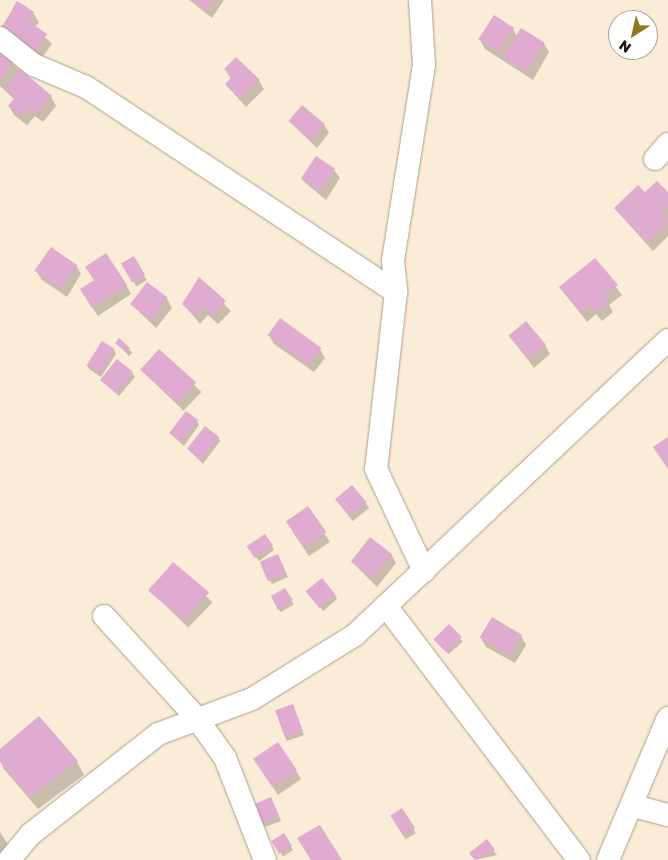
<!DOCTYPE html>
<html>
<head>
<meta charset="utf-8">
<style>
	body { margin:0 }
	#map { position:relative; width:668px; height:860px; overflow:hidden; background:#faecd6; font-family:"Golos Text",sans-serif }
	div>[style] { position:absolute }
	.shadow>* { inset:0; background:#0003; transform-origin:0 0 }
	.building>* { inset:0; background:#dfabd0; transform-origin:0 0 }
	.roads { filter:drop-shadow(0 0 1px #ac9f8b) drop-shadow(0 0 1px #ac9f8b) }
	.minor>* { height:22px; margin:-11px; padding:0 11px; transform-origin:11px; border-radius:11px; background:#fff }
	span { translate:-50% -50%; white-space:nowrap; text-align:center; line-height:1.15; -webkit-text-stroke:5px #fff; paint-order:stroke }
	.north { position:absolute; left:608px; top:10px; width:50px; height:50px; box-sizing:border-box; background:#fff; border:1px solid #a5a39f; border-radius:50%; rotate:215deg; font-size:14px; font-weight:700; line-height:20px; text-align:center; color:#1d1810 }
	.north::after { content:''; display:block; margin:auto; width:18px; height:22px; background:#91781e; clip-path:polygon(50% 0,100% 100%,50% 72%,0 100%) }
</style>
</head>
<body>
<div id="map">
	<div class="shadow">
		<div style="clip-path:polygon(189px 0,224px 0,212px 18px)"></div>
		<div style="clip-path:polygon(18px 2px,33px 13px,39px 22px,35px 27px,52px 44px,39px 62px,0 29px)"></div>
		<div style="clip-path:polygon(513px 29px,517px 36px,544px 44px,549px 52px,533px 80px,485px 49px,480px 40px)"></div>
		<div style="clip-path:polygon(0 53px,51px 97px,56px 106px,43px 122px,35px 116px,27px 125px,14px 115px,9px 106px,15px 100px,0 86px)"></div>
		<div style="clip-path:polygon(225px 69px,259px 81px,264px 89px,246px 107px,226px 85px,231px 79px)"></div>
		<div style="clip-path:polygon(290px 122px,324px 125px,329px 133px,317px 148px)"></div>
		<div style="clip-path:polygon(334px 170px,340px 178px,326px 200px,302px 180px)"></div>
		<div style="clip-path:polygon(645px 193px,668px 194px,668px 236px,653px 251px,615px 209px)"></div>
		<div style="left:133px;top:258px;width:26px;height:12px;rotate:58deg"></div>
		<div style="clip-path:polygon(595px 260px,622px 295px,609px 305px,613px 312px,602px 321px,596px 314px,587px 322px,561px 287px)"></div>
		<div style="clip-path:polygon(76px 265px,81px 274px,67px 297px,42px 280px,37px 272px)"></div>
		<div style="clip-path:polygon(199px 279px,231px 311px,218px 324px,208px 315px,200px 324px,184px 304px)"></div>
		<div style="clip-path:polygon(126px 285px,131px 294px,98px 316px,86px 298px)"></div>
		<div style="clip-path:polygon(167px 299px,172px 308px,156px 328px,131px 304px)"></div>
		<div style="clip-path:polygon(269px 335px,320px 349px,325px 358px,314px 372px,274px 344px)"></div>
		<div style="clip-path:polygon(510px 336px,545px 345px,550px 354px,534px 368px)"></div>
		<div style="clip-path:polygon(117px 343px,129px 349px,132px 353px,129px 356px)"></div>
		<div style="clip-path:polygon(114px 350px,116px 354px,101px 377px,89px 369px,87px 365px)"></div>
		<div style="left:159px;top:351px;width:59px;height:26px;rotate:44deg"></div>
		<div style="clip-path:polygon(132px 373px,135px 377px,119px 396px,101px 380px)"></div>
		<div style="clip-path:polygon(197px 421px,199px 425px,184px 446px,170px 433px)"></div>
		<div style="clip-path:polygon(218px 437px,220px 441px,203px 464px,188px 449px)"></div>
		<div style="left:352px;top:486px;width:28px;height:21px;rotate:52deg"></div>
		<div style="clip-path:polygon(292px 531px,324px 533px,330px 542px,309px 556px)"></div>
		<div style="clip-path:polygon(272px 546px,274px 550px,259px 561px,251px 551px)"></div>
		<div style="clip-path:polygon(391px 554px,396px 563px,377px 587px,352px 562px)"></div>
		<div style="clip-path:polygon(280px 560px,288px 577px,272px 584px,270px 580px)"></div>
		<div style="left:173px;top:564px;width:55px;height:35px;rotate:44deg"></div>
		<div style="left:285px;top:589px;width:18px;height:15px;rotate:61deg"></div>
		<div style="clip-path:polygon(335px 595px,337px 599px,323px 611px,311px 596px)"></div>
		<div style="left:449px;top:626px;width:21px;height:19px;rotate:49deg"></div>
		<div style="clip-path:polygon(521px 636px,526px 645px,515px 663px,486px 647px,481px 638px)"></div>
		<div style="clip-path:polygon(295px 710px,304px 735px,287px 741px,285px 737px)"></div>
		<div style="clip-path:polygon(0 751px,77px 762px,84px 775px,38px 809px,3px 768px)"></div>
		<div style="clip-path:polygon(260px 768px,296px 771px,301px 779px,278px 795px)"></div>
		<div style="clip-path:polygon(273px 802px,281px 821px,265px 827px,263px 823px)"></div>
		<div style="left:402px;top:810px;width:27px;height:12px;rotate:59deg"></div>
		<div style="clip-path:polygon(0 832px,13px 852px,0 860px)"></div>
		<div style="left:283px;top:835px;width:18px;height:12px;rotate:56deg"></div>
		<div style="clip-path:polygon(487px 841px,497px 855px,475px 860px,471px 853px)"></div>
	</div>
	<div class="building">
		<div style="clip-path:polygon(191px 0,214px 0,207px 10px)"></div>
		<div style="clip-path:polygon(17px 1px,34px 12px,28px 21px,47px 34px,34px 54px,0 31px)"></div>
		<div style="left:494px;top:15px;width:24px;height:29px;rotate:33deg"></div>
		<div style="left:521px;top:28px;width:28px;height:34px;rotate:32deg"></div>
		<div style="clip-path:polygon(0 52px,14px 61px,0 81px)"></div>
		<div style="clip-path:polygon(236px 57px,260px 80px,240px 99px,225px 84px,232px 77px,224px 69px)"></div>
		<div style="clip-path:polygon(20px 69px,52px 96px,37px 114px,29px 108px,22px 117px,8px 106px,15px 97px,5px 88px)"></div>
		<div style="left:302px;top:105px;width:30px;height:21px;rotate:40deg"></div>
		<div style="left:316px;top:156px;width:23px;height:27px;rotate:34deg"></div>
		<div style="clip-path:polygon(657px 181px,668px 192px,668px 205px,663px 210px,668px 223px,647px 243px,614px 208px,638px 185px,645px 192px)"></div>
		<div style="left:51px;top:247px;width:32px;height:29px;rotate:35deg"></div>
		<div style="clip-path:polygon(106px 253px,127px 285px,92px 308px,80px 289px,94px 280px,85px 267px)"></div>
		<div style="left:134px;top:256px;width:22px;height:15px;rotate:60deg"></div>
		<div style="clip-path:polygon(595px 258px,618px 285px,604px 297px,609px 303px,596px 313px,590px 306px,581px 314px,559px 287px)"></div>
		<div style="clip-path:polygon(199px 277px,226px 301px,213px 316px,203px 307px,194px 316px,182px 304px)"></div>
		<div style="left:147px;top:282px;width:26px;height:28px;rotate:37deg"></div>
		<div style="left:280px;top:318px;width:51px;height:21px;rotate:36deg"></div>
		<div style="left:526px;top:321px;width:31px;height:23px;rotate:50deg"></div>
		<div style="clip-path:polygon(119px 338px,130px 348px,126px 352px,115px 343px)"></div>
		<div style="left:102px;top:341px;width:15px;height:29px;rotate:32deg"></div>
		<div style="left:159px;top:349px;width:50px;height:28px;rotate:42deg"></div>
		<div style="left:117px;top:359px;width:21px;height:27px;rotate:39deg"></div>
		<div style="left:186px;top:411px;width:15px;height:28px;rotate:37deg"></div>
		<div style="left:205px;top:426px;width:18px;height:29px;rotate:38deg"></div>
		<div style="clip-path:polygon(668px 437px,668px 469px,653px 447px)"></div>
		<div style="left:352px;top:485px;width:23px;height:22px;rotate:50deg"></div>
		<div style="left:308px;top:506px;width:32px;height:27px;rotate:55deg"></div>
		<div style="left:265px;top:534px;width:14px;height:22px;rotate:56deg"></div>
		<div style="left:370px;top:537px;width:28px;height:31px;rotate:38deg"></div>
		<div style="left:278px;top:554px;width:21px;height:20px;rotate:67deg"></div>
		<div style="left:173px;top:562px;width:47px;height:38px;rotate:40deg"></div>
		<div style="left:322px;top:578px;width:22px;height:21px;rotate:51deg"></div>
		<div style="clip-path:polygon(285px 588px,293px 600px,278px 610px,271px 596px)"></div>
		<div style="left:492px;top:617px;width:35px;height:24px;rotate:31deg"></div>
		<div style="left:449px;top:624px;width:18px;height:22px;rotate:45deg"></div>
		<div style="left:293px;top:704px;width:29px;height:19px;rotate:70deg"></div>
		<div style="clip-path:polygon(39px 716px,78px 761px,30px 797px,0 762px,0 749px)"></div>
		<div style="left:278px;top:742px;width:34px;height:30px;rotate:56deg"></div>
		<div style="left:271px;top:797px;width:21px;height:19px;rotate:67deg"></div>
		<div style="left:402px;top:808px;width:24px;height:14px;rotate:57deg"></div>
		<div style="clip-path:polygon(320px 825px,342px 860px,311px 860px,297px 838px)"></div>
		<div style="left:284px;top:833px;width:15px;height:15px;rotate:58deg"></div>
		<div style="clip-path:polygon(487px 839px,495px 850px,475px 860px,469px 853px)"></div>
	</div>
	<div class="roads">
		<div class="minor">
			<div style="left:420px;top:0;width:65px;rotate:86.5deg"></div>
			<div style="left:424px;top:65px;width:198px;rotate:99deg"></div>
			<div style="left:393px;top:261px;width:31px;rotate:84deg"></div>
			<div style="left:396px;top:292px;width:178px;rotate:96.4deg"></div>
			<div style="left:376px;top:469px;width:113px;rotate:64.8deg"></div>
			<div style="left:0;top:38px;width:43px;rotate:38.5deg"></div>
			<div style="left:34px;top:65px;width:56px;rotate:22.9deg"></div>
			<div style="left:86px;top:87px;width:372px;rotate:33.5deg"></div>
			<div style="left:655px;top:159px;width:20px;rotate:-49deg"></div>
			<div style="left:386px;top:606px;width:319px;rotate:52.8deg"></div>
			<div style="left:104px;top:616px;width:137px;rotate:47.7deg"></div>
			<div style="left:196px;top:717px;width:50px;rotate:54.7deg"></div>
			<div style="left:225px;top:758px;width:110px;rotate:68.6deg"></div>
			<div style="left:634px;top:806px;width:35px;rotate:15deg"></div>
			<div style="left:9px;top:860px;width:34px;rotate:-50deg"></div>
			<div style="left:31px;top:834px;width:162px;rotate:-38.2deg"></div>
			<div style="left:158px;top:734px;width:100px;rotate:-20.4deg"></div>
			<div style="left:252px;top:699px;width:121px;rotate:-31.9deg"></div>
			<div style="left:355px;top:635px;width:430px;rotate:-43.3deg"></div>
			<div style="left:608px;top:860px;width:154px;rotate:-67.1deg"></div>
		</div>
	</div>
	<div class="north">N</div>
</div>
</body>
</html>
